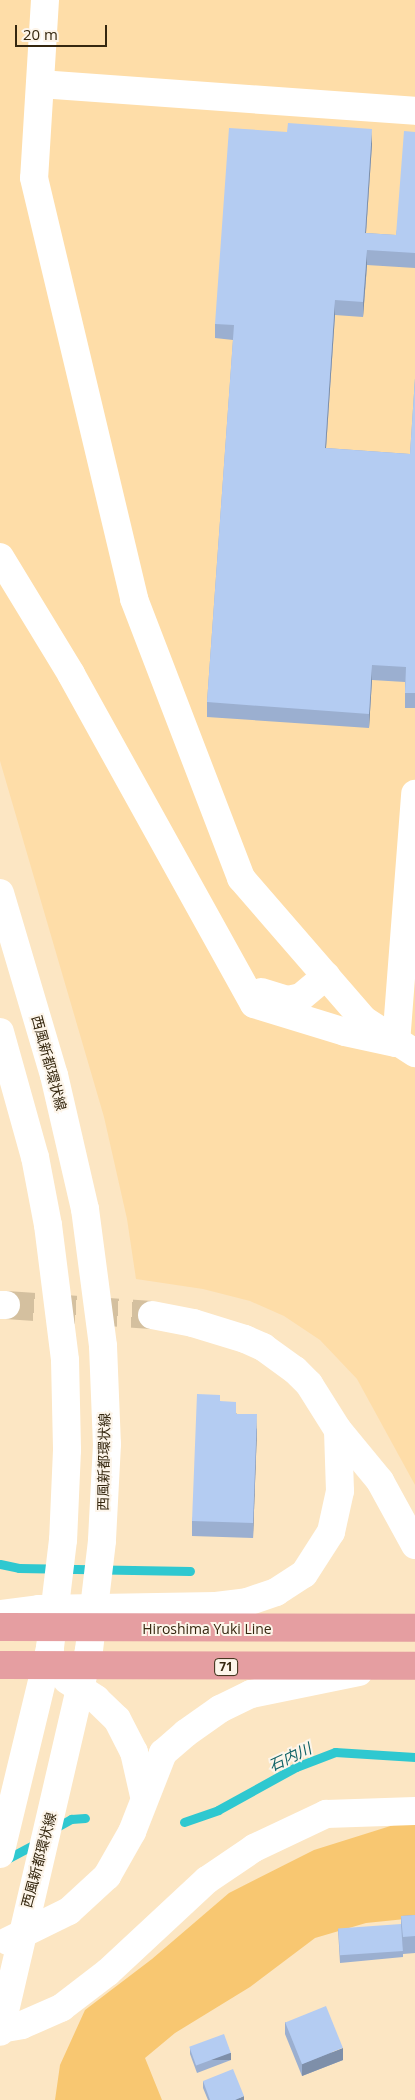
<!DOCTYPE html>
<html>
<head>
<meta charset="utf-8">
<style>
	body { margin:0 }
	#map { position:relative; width:415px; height:2100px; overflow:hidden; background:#fce6c3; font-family:"Open Sans","Noto Sans JP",sans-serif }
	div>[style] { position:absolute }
	.built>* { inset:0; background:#fedda8 }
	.green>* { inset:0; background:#f8c771 }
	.stream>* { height:9px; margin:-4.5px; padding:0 4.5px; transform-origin:4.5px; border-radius:4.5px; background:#2fc8d0 }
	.minor-tunnel>* { height:28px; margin-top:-14px; transform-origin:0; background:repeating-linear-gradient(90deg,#d4c09f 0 28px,transparent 0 42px) }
	.minor>* { height:28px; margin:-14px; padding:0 14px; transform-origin:14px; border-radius:14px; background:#fff }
	.major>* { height:28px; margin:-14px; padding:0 14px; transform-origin:14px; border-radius:14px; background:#e59ea1 }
	.wall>* { inset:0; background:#9bafd0 }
	.shaded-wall>* { inset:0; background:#7e8fa9; transform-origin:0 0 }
	.building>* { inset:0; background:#b4ccf2; transform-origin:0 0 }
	span { translate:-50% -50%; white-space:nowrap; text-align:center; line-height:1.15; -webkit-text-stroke:4px #fdf5ea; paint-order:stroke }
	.shield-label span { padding:1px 4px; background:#fdf5ea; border:1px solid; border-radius:4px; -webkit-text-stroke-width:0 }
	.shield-label { font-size:12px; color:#35270f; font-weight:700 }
	.street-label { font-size:14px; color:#35270f }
	.water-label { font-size:15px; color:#0e6165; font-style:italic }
	.scale { position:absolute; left:15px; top:25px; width:92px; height:22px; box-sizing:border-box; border:2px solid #35270f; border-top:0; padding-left:6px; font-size:15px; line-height:18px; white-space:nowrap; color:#35270f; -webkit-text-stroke:4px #fdf5ea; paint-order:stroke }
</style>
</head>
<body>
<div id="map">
	<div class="built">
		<div style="clip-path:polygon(0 0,415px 0,415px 1485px,357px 1379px,320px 1340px,284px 1316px,250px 1301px,203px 1289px,136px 1279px,127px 1219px,104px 1117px,0 761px)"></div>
	</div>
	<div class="green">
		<div style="clip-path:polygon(400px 1823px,415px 1823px,415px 1918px,366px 1923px,315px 1938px,250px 1987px,175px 2033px,145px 2058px,162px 2100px,55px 2100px,60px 2065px,85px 2010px,152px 1959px,229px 1893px,314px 1850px)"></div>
	</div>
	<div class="stream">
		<div style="left:0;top:1564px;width:19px;rotate:12deg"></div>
		<div style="left:19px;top:1568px;width:171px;rotate:1deg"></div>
		<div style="left:184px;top:1822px;width:36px;rotate:-19deg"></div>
		<div style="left:218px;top:1810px;width:89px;rotate:-28.9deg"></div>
		<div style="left:296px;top:1767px;width:42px;rotate:-21deg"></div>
		<div style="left:335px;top:1752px;width:80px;rotate:3.6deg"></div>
		<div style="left:53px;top:1829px;width:21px;rotate:-29deg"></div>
		<div style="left:71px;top:1819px;width:14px;rotate:-4deg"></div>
		<div style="left:3px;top:1861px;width:40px;rotate:-28deg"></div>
	</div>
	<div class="minor-tunnel">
		<div style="left:6px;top:1305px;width:146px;rotate:3.9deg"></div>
	</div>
	<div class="minor">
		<div style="left:45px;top:0;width:178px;rotate:93.5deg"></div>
		<div style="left:34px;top:178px;width:433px;rotate:76.6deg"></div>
		<div style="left:134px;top:599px;width:299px;rotate:69deg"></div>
		<div style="left:241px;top:878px;width:188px;rotate:49.1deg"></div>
		<div style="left:364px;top:1020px;width:61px;rotate:32.9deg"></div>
		<div style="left:40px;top:84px;width:376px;rotate:4.1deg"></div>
		<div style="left:0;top:557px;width:137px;rotate:58.7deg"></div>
		<div style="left:71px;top:674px;width:377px;rotate:61deg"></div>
		<div style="left:254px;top:1004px;width:95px;rotate:17.1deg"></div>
		<div style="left:345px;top:1032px;width:52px;rotate:12.2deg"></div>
		<div style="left:396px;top:1043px;width:250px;rotate:-85.6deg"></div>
		<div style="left:0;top:893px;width:190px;rotate:73.5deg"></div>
		<div style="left:54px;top:1075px;width:138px;rotate:77deg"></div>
		<div style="left:85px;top:1209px;width:138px;rotate:82.5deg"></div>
		<div style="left:103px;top:1346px;width:98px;rotate:87.7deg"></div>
		<div style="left:107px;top:1444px;width:97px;rotate:93deg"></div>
		<div style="left:102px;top:1541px;width:110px;rotate:96.8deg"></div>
		<div style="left:89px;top:1650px;width:392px;rotate:103.1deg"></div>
		<div style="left:261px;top:992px;width:28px;rotate:17deg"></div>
		<div style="left:288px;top:1000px;width:13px;rotate:-13deg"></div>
		<div style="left:301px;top:997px;width:33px;rotate:-40deg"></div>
		<div style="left:0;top:1032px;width:130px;rotate:74.4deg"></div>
		<div style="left:35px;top:1157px;width:69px;rotate:79.2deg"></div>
		<div style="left:48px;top:1225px;width:136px;rotate:82.8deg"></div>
		<div style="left:65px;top:1360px;width:90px;rotate:88.7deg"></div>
		<div style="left:67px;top:1450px;width:90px;rotate:92.5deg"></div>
		<div style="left:63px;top:1540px;width:109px;rotate:96.9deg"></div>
		<div style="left:50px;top:1648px;width:212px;rotate:103.6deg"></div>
		<div style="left:0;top:1305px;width:6px"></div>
		<div style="left:152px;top:1315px;width:42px;rotate:11deg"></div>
		<div style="left:193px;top:1323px;width:54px;rotate:17.1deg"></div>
		<div style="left:245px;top:1339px;width:20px;rotate:24deg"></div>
		<div style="left:263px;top:1347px;width:39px;rotate:36deg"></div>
		<div style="left:295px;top:1370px;width:20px;rotate:45deg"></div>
		<div style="left:309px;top:1384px;width:54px;rotate:57.8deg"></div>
		<div style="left:338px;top:1430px;width:66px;rotate:50.5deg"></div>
		<div style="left:380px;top:1481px;width:73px;rotate:61.3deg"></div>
		<div style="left:0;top:1614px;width:39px;rotate:-7deg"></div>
		<div style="left:39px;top:1609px;width:177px;rotate:-1deg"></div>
		<div style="left:216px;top:1606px;width:31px;rotate:-7deg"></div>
		<div style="left:247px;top:1602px;width:31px;rotate:-19deg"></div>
		<div style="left:276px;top:1592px;width:33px;rotate:-33deg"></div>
		<div style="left:304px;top:1574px;width:50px;rotate:-57.3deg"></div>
		<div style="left:331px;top:1532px;width:42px;rotate:-77.6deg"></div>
		<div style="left:340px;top:1491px;width:61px;rotate:-91.9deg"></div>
		<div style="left:67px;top:1680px;width:35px;rotate:33deg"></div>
		<div style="left:96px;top:1699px;width:29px;rotate:44deg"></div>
		<div style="left:117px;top:1719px;width:37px;rotate:63deg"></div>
		<div style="left:134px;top:1752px;width:45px;rotate:77.2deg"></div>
		<div style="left:8px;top:1941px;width:68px;rotate:-26.2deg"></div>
		<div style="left:69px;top:1911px;width:52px;rotate:-42.6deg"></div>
		<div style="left:107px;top:1876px;width:51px;rotate:-60.4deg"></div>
		<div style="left:132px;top:1832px;width:85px;rotate:-68.6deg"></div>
		<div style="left:163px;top:1753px;width:30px;rotate:-41deg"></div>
		<div style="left:186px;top:1733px;width:42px;rotate:-35.2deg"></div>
		<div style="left:220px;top:1709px;width:34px;rotate:-26deg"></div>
		<div style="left:251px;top:1694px;width:110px;rotate:-11.5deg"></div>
		<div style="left:0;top:2029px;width:22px;rotate:-10deg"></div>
		<div style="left:22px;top:2025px;width:43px;rotate:-23.6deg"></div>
		<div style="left:61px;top:2008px;width:59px;rotate:-37.5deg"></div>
		<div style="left:108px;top:1972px;width:135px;rotate:-42.9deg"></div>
		<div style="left:207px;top:1880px;width:57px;rotate:-34.2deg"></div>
		<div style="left:254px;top:1848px;width:80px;rotate:-25.3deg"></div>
		<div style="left:326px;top:1814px;width:89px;rotate:-1.9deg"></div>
	</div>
	<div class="major">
		<div style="left:0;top:1627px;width:415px;rotate:0.1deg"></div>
		<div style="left:0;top:1665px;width:415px;rotate:0.1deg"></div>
	</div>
	<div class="wall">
		<div style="clip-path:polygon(415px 132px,415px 268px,367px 265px,363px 317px,335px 315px,326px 448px,410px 454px,415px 378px,415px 708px,405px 708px,405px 682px,372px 680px,369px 728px,207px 717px,207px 702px,233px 340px,215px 338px,215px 324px,372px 144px,366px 233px,396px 235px)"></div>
		<div style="clip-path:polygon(220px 1401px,257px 1429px,253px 1538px,192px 1536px,192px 1521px)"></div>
		<div style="clip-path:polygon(415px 1915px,415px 1953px,403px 1954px,403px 1957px,340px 1963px,338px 1929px,401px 1932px,401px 1916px)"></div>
		<div style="clip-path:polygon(285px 2022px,343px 2060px,302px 2076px,285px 2034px)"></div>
		<div style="clip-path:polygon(190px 2048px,231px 2060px,197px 2073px,190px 2054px)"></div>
		<div style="clip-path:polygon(203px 2081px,244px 2100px,208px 2100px,203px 2088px)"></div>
	</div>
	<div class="shaded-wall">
		<div style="clip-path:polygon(372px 129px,372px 144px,365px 248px,365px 233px)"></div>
		<div style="clip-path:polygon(367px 250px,367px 265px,363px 317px,363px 302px)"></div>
		<div style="clip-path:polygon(335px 300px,335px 315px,325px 463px,325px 448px)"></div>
		<div style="clip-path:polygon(372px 665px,372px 680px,369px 728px,369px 714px)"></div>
		<div style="clip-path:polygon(257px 1414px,257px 1429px,253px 1538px,253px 1523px)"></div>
		<div style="clip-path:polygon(343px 2048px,343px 2060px,302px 2076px,302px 2064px)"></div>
		<div style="left:231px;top:2053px;width:7px;height:36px;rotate:90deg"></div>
		<div style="clip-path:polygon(244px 2096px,244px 2100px,235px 2100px)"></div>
	</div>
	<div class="building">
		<div style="clip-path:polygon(288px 123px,372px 129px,365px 233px,396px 235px,404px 131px,415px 132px,415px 253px,367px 250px,363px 302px,335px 300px,325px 448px,410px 454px,415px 378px,415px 693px,405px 693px,406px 667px,372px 665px,369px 714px,207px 702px,234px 325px,215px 324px,229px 128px,287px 132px)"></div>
		<div style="clip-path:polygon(197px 1394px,220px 1395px,220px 1401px,236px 1402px,236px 1414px,257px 1414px,253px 1523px,192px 1521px)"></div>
		<div style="clip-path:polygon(415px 1915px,415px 1936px,403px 1937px,401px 1916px)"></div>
		<div style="left:401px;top:1924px;width:27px;height:63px;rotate:86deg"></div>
		<div style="left:326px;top:2006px;width:45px;height:44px;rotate:68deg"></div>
		<div style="left:224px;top:2034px;width:20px;height:37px;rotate:70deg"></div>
		<div style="clip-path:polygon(233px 2069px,244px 2096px,235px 2100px,210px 2100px,203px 2081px)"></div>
	</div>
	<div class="shield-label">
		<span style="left:226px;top:1667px">71</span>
	</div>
	<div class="street-label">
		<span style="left:49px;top:1063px;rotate:75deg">西風新都環状線</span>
		<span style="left:104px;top:1462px;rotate:-89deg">西風新都環状線</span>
		<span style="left:207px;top:1629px">Hiroshima Yuki Line</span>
		<span style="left:39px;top:1860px;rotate:-75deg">西風新都環状線</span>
	</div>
	<div class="water-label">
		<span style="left:290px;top:1757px;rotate:-25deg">石内川</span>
	</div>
	<div class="scale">20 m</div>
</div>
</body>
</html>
